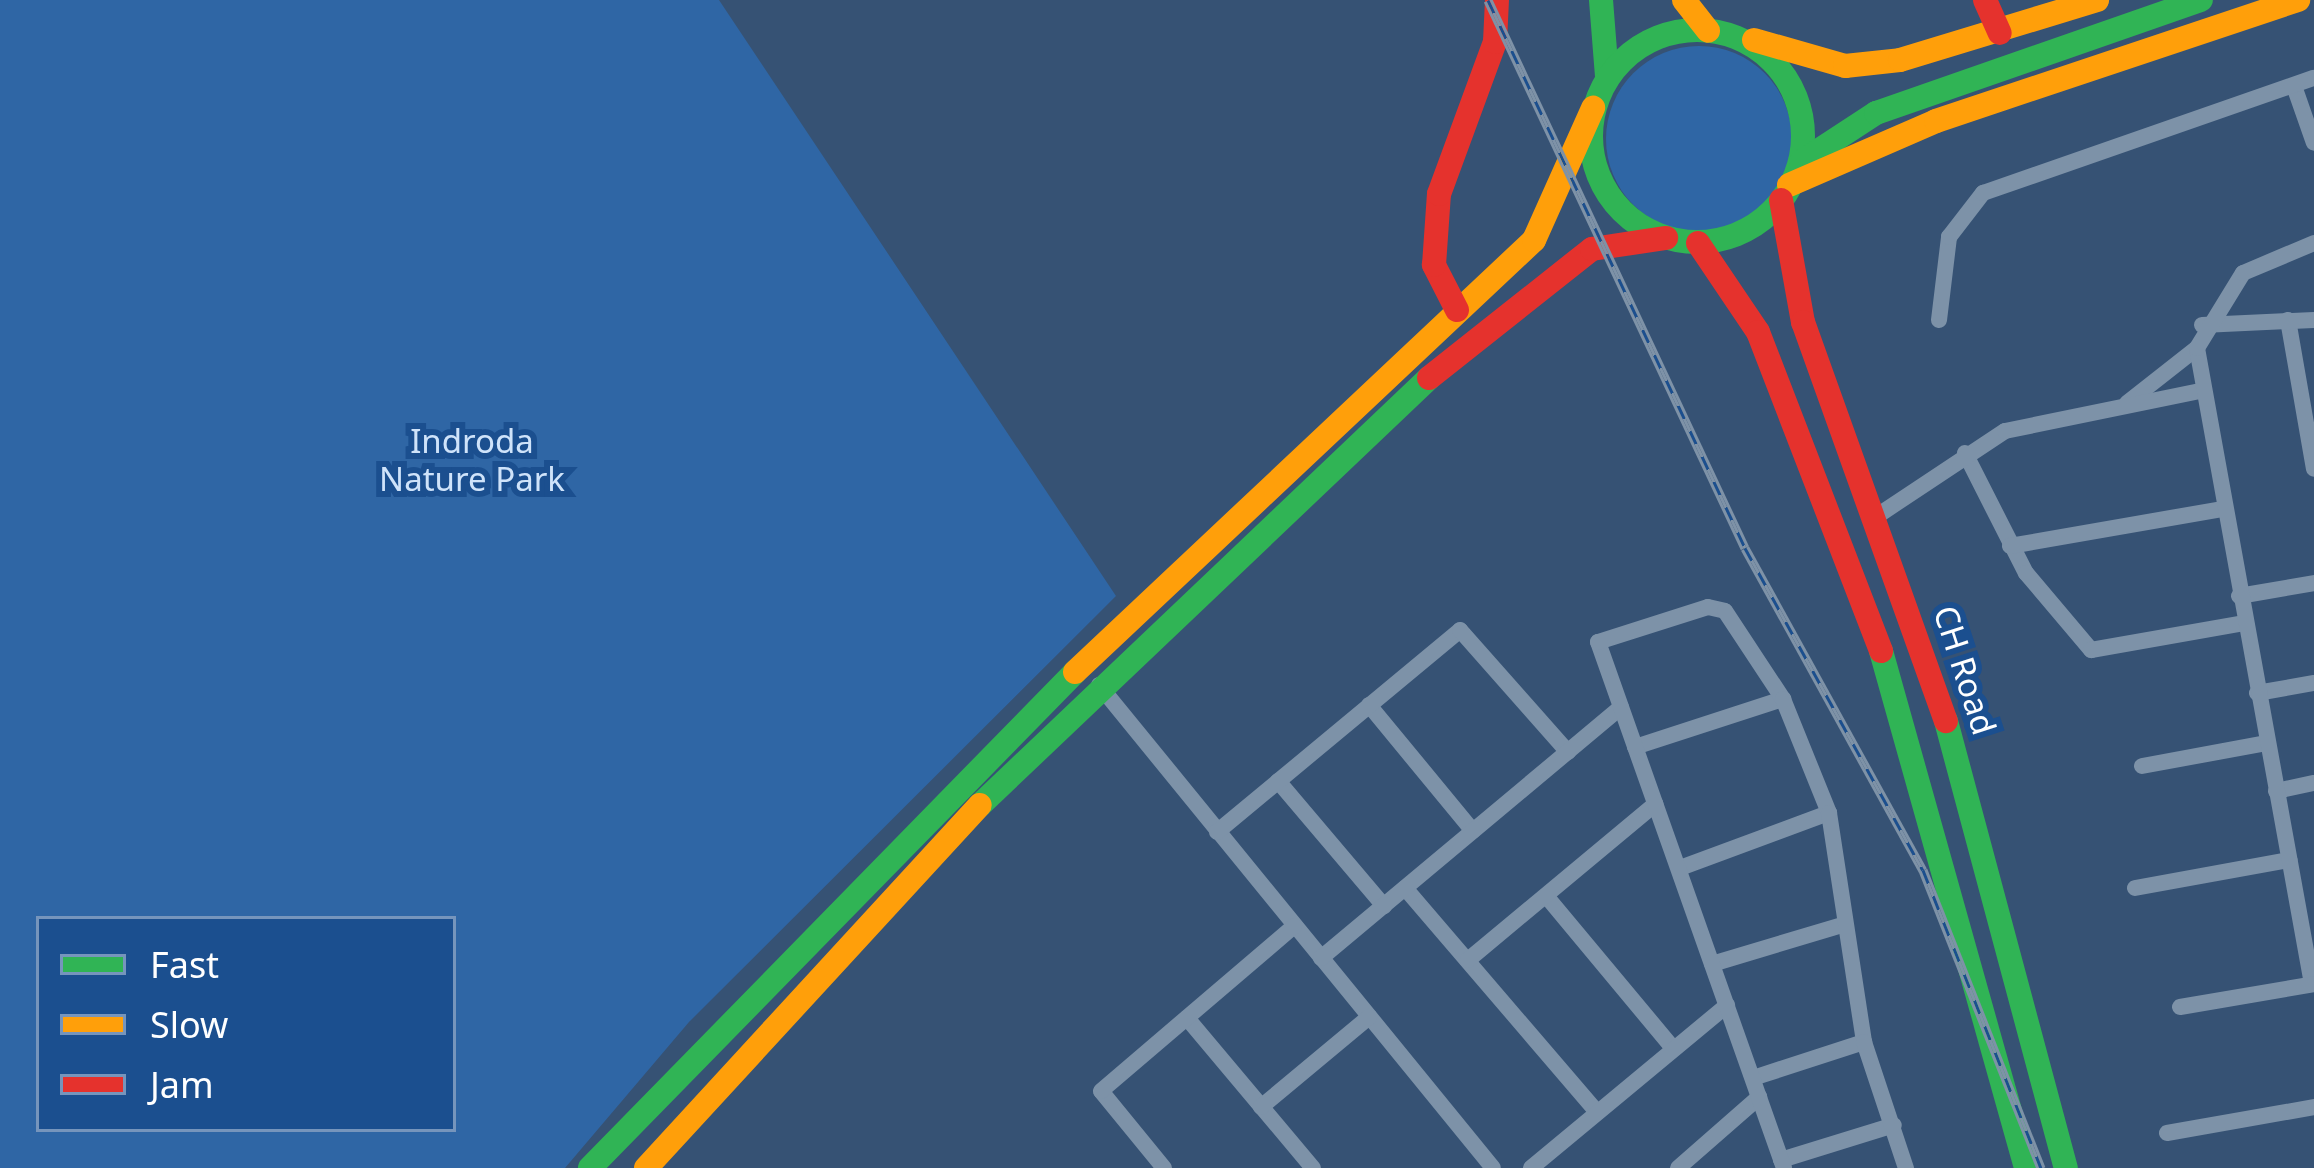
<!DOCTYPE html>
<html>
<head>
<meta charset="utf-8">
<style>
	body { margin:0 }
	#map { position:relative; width:2314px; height:1168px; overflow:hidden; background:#365274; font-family:"Noto Sans",sans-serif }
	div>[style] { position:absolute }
	.green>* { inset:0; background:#2f66a5 }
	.round { border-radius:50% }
	.street>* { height:16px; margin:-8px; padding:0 8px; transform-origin:8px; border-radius:8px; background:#7d92a8 }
	.fast>* { height:24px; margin:-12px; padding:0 12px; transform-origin:12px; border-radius:12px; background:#30b455 }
	.fast>.ring { margin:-12px; padding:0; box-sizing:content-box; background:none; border:24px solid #30b455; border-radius:50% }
	.slow>* { height:24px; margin:-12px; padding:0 12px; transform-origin:12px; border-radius:12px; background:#ff9f0a }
	.jam>* { height:24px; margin:-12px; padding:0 12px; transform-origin:12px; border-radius:12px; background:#e5322d }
	.rail>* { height:9px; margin-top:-4.5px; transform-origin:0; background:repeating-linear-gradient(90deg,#1b4f8f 0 14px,#7e92a7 0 28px); box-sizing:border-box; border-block:3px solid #7e92a7 }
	span { translate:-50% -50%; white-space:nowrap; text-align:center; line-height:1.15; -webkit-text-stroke:12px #1b4f8f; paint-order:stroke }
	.park-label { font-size:33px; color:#cfe3fa }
	.street-label { font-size:33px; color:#fff }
	.legend { position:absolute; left:36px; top:916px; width:420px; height:216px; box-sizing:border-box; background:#1b4f8f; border:3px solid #7695bc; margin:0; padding:15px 21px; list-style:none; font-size:36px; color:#fff }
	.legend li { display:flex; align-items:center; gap:24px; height:60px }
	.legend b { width:60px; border:3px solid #7695bc }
</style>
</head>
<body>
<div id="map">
	<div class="green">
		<div style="clip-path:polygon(evenodd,0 0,719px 0,1116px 596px,689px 1022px,565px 1168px,0 1168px,0 0,453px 919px,453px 1129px,39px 1129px,39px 919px,453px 919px)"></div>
		<div class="round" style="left:1606px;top:46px;width:186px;height:186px"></div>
	</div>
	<div class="street">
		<div style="left:2294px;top:86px;width:60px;rotate:70.7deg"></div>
		<div style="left:1939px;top:320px;width:84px;rotate:-83.1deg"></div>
		<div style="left:1949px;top:237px;width:56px;rotate:-52.3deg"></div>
		<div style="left:1983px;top:193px;width:350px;rotate:-19.2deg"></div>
		<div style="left:2288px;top:320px;width:151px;rotate:80.1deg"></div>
		<div style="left:2202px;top:325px;width:112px;rotate:-2.6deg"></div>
		<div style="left:2127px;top:403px;width:89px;rotate:-38.2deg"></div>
		<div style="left:1965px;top:453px;width:135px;rotate:63.1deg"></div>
		<div style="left:2026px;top:573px;width:101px;rotate:49.8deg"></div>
		<div style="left:2091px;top:650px;width:155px;rotate:-10deg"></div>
		<div style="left:1880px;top:514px;width:150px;rotate:-33.6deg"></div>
		<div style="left:2005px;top:431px;width:199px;rotate:-11.6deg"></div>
		<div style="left:2010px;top:546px;width:215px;rotate:-9.9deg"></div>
		<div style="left:2239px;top:596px;width:76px;rotate:-9.8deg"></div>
		<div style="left:1099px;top:685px;width:623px;rotate:50.79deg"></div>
		<div style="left:2257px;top:693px;width:58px;rotate:-10deg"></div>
		<div style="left:1369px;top:705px;width:163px;rotate:50.5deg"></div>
		<div style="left:1635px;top:747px;width:156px;rotate:-18deg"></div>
		<div style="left:2142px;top:766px;width:126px;rotate:-10.5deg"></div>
		<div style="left:1278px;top:781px;width:164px;rotate:49.7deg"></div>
		<div style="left:2276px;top:791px;width:39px;rotate:-12deg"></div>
		<div style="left:1217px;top:832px;width:316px;rotate:-39.7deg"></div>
		<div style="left:1460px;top:630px;width:163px;rotate:48.5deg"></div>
		<div style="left:1680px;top:868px;width:159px;rotate:-20.3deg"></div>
		<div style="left:1405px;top:888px;width:295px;rotate:49.4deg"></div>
		<div style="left:2135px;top:888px;width:157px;rotate:-10.3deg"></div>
		<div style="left:1547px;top:897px;width:197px;rotate:50.2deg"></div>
		<div style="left:1321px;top:958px;width:391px;rotate:-39.9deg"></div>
		<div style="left:1468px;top:960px;width:244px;rotate:-39.8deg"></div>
		<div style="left:1712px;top:964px;width:139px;rotate:-16.7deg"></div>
		<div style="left:2312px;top:984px;width:646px;rotate:-100.25deg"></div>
		<div style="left:2197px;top:348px;width:88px;rotate:-58.5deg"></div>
		<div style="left:2243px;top:273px;width:77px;rotate:-22.9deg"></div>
		<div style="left:2180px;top:1007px;width:136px;rotate:-9.7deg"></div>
		<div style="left:1187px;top:1018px;width:196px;rotate:50deg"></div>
		<div style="left:1753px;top:1078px;width:117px;rotate:-18deg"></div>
		<div style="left:1261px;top:1107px;width:141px;rotate:-39.8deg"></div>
		<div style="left:2167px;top:1133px;width:149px;rotate:-10deg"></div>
		<div style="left:1781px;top:1160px;width:118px;rotate:-17.2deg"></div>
		<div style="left:1164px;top:1168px;width:99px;rotate:-129.3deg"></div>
		<div style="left:1101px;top:1091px;width:254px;rotate:-40.5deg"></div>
		<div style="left:1531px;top:1168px;width:255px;rotate:-39.7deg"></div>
		<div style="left:1678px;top:1168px;width:108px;rotate:-41.2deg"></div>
		<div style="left:1784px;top:1168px;width:558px;rotate:-109.47deg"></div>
		<div style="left:1598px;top:642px;width:115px;rotate:-17.7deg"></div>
		<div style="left:1708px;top:607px;width:17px;rotate:13deg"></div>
		<div style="left:1725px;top:611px;width:105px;rotate:56.6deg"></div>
		<div style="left:1783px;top:699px;width:123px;rotate:68deg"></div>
		<div style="left:1829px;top:813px;width:232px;rotate:81.3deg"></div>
		<div style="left:1864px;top:1042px;width:133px;rotate:71.6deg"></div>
	</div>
	<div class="fast">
		<div style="left:1601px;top:0;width:77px;rotate:85.5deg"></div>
		<div class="ring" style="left:1591px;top:30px;width:188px;height:188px"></div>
		<div style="left:1801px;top:162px;width:90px;rotate:-33.2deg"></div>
		<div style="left:1876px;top:113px;width:344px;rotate:-19.2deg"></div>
		<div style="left:1881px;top:651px;width:537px;rotate:74.33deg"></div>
		<div style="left:1946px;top:721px;width:463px;rotate:75deg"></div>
		<div style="left:980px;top:805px;width:620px;rotate:-43.56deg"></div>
		<div style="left:590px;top:1168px;width:694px;rotate:-45.64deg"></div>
	</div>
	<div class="slow">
		<div style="left:1684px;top:0;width:39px;rotate:52deg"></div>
		<div style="left:1754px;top:40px;width:95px;rotate:15.9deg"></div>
		<div style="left:1845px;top:66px;width:55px;rotate:-6.2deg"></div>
		<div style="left:1900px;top:60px;width:206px;rotate:-16.9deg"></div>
		<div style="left:1789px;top:185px;width:160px;rotate:-23.5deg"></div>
		<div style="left:1936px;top:121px;width:382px;rotate:-18.5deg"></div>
		<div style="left:1075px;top:672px;width:630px;rotate:-43.26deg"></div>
		<div style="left:1534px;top:240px;width:145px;rotate:-65.9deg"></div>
		<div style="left:646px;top:1168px;width:493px;rotate:-47.4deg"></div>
	</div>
	<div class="jam">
		<div style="left:1985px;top:0;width:36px;rotate:66deg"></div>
		<div style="left:1781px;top:200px;width:124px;rotate:79.8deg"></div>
		<div style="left:1803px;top:322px;width:424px;rotate:70.3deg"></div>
		<div style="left:1698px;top:243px;width:107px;rotate:56deg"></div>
		<div style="left:1758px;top:332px;width:342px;rotate:68.9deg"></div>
		<div style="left:1457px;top:310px;width:51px;rotate:-117.1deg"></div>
		<div style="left:1434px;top:265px;width:71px;rotate:-86deg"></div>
		<div style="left:1439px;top:194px;width:162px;rotate:-69.8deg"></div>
		<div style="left:1495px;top:42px;width:42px;rotate:-87.3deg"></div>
		<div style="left:1429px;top:378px;width:208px;rotate:-38.4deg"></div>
		<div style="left:1592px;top:249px;width:75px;rotate:-8.5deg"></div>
	</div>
	<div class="rail">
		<div style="left:1488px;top:0;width:605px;rotate:64.87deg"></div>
		<div style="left:1745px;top:548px;width:368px;rotate:61.1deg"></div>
		<div style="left:1923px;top:870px;width:321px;rotate:68.4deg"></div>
	</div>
	<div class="park-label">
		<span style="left:472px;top:460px">Indroda<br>Nature Park</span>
	</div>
	<div class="street-label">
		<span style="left:1965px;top:670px;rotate:72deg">CH Road</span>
	</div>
	<ul class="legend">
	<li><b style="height:15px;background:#30b455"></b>Fast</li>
	<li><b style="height:15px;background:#ff9f0a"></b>Slow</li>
	<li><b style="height:15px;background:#e5322d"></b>Jam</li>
	</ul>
</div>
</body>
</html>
